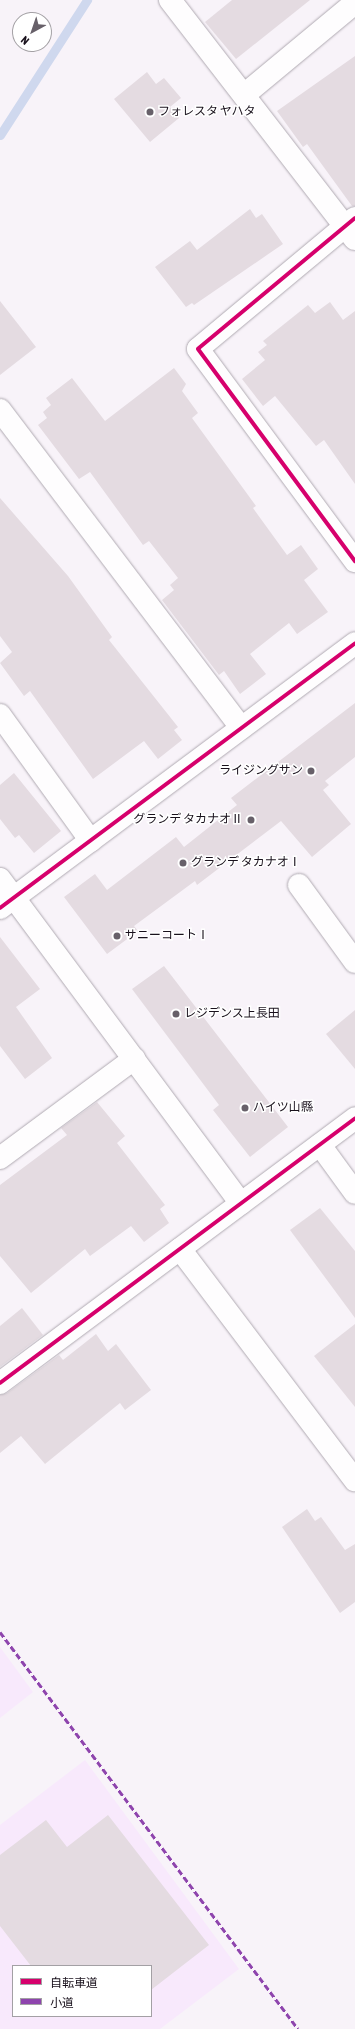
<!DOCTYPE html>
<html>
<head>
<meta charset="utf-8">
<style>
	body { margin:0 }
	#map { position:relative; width:355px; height:2029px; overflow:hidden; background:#f8f3f9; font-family:"Asap Condensed","Noto Sans JP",sans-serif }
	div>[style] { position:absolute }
	.built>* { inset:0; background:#f8e9fc }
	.stream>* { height:9px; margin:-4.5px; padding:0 4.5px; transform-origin:4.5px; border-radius:4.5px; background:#cfd8ee }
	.building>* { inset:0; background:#e4dbe1 }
	.roads { filter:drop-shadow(0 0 1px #b0aab2) drop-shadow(0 0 1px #b0aab2) }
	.street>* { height:22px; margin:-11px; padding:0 11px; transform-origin:11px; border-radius:11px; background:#fefdfe }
	.quiet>* { height:3px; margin-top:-1.5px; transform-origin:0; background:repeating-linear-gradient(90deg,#8e44ad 0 6px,transparent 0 9px) }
	.cycleway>* { height:4px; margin:-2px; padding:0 2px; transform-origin:2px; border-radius:2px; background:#d6006c }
	.dots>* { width:11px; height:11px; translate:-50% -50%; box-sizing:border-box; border:2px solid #fff; border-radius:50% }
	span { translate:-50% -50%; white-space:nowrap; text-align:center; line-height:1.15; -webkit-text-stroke:3px #fff; paint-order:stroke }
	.poi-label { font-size:12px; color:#19111c }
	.left { translate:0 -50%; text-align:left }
	.right { translate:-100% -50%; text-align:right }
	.legend { position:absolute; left:12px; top:1965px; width:140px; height:52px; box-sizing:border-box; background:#fff; border:1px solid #a3a0a4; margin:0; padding:5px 7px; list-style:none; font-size:12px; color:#19111c }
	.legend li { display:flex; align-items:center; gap:8px; height:20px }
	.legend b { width:20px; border:1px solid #a3a0a4 }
	.north { position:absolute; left:12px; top:12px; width:40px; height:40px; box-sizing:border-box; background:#fff; border:1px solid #a3a0a4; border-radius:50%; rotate:220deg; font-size:11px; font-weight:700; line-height:16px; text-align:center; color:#19111c }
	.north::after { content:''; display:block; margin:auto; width:14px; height:18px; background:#676069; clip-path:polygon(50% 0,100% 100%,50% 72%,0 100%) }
</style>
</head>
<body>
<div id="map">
	<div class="built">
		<div style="clip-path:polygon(0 1647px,33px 1692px,0 1718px)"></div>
		<div style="clip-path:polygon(evenodd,85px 1760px,239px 1969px,160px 2029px,0 2029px,0 1825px,85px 1760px,13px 1966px,151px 1966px,151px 2016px,13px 2016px,13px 1966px)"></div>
	</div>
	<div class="stream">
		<div style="left:0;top:135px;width:161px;rotate:-57.2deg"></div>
	</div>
	<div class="building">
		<div style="clip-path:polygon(232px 0,310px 0,236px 59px,205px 22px)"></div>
		<div style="clip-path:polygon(355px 56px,355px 206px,352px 206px,307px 144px,303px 147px,277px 111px)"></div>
		<div style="clip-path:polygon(147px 72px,156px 84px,164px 78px,181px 98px,170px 107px,179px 118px,150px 142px,114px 99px)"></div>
		<div style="clip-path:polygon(250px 209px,256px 218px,262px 214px,283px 244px,194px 305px,192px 303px,186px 307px,155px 267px,190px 241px,197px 250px)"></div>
		<div style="clip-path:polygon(0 301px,36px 347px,0 375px)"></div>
		<div style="clip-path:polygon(330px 302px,343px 320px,355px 311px,355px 484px,324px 440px,316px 446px,275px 396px,263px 406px,242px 379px,265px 360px,258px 352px,267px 345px,263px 341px,308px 305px,315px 313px)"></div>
		<div style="clip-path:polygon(174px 368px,186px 384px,182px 391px,198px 413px,192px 418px,256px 506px,253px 508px,287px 555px,301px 545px,318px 569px,304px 580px,328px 612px,297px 634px,289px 623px,250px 654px,266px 674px,240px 694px,224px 671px,219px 675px,162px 600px,174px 590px,170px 585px,178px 578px,149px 541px,143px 545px,90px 472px,79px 479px,38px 425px,47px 418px,43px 412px,51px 405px,46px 398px,72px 378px,105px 421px)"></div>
		<div style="clip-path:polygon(0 498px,68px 576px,112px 637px,109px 640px,178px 727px,174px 730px,182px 740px,158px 759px,144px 741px,93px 779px,30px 691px,24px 696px,0 663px,12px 652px,0 636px)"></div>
		<div style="clip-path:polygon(355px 703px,355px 757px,325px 781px,329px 785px,323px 790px,351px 824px,312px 857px,281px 821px,197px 885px,195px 881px,134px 926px,138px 931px,107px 954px,64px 897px,95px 874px,107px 890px,176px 837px,184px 847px,237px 805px,231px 798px)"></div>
		<div style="clip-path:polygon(14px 773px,61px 831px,34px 853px,19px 835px,15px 838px,0 819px,0 785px)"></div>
		<div style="clip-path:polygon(0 937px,40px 989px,16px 1007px,52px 1058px,25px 1079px,0 1046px)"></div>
		<div style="clip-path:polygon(164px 966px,288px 1127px,250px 1157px,213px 1110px,219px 1105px,132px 989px)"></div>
		<div style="clip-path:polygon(355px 1010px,355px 1069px,326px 1034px)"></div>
		<div style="clip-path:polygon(97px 1102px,125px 1136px,117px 1143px,165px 1205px,160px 1209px,169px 1223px,144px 1242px,131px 1226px,90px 1256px,85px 1249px,31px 1293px,0 1256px,0 1185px,67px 1135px,61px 1128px)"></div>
		<div style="clip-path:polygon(320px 1208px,355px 1251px,355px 1318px,290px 1230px)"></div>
		<div style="clip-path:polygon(22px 1308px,43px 1335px,0 1367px,0 1326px)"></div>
		<div style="clip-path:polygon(355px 1324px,355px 1407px,314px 1356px)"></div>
		<div style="clip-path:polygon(96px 1334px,108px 1351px,116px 1344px,151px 1390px,125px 1410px,120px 1403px,45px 1464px,21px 1436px,0 1453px,0 1395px,7px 1393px,59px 1355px,63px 1360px)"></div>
		<div style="clip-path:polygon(307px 1509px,315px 1521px,321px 1517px,345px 1550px,355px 1544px,355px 1602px,340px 1613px,282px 1527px)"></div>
		<div style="clip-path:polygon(108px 1815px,209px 1945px,151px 1990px,151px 1966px,31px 1966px,0 1926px,0 1855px,46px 1820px,67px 1847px)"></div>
	</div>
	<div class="roads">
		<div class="street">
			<div style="left:170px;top:0;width:302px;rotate:52.3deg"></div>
			<div style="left:244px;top:95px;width:144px;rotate:-39.7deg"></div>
			<div style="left:355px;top:218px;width:204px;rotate:140.2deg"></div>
			<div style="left:198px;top:349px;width:264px;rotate:53.5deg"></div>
			<div style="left:0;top:410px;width:399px;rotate:52.8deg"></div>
			<div style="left:0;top:715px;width:155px;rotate:54.2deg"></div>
			<div style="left:0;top:879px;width:404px;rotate:53.4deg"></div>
			<div style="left:299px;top:885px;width:95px;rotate:54deg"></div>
			<div style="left:0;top:908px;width:443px;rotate:-36.7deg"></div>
			<div style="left:320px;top:1145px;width:59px;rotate:53.9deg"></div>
			<div style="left:0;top:1158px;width:167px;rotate:-36.5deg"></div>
			<div style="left:180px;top:1249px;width:290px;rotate:52.9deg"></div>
			<div style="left:0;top:1383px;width:443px;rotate:-36.7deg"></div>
		</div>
	</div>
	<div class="quiet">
		<div style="left:0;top:1632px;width:496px;rotate:53.1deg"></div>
	</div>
	<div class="cycleway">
		<div style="left:355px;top:218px;width:204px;rotate:140.2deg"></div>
		<div style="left:198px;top:349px;width:264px;rotate:53.5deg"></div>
		<div style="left:0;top:908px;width:443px;rotate:-36.7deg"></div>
		<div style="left:0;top:1383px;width:443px;rotate:-36.7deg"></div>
	</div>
	<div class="dots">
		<div style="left:150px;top:112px;background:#676069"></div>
		<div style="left:311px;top:771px;background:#676069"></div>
		<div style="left:251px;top:820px;background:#676069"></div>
		<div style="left:183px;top:863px;background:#676069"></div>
		<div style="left:117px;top:936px;background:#676069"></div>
		<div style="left:176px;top:1014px;background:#676069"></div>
		<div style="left:245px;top:1108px;background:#676069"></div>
	</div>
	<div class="poi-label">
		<span class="left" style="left:158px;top:112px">フォレスタ ヤハタ</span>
		<span class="right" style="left:303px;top:771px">ライジングサン</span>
		<span class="right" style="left:243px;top:820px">グランデ タカナオⅡ</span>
		<span class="left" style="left:191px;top:863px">グランデ タカナオⅠ</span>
		<span class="left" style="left:125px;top:936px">サニーコートⅠ</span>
		<span class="left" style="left:184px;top:1014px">レジデンス上長田</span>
		<span class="left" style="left:253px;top:1108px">ハイツ山縣</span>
	</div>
	<ul class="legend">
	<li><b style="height:5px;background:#d6006c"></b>自転車道</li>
	<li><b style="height:5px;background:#8e44ad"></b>小道</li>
	</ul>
	<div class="north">N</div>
</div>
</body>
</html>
